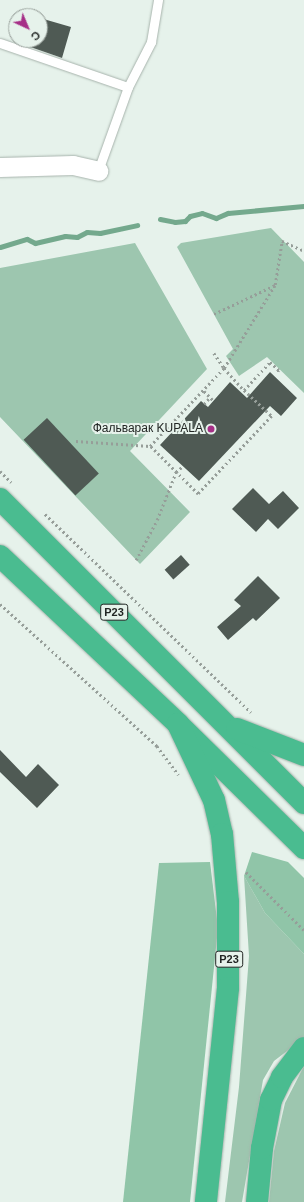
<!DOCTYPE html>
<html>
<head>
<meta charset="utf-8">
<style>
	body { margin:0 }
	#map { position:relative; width:304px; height:1202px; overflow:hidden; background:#e6f2eb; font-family:Arial,sans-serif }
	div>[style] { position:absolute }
	.green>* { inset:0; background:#9dc6af }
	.forest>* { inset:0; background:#90c5a8 }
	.stream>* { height:5px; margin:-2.5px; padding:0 2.5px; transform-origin:2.5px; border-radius:2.5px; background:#74a98d }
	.building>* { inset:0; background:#4f5a54; transform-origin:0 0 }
	.path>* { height:2.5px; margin-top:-1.25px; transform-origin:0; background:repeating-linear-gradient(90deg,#969e99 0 2px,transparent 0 5px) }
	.roads { filter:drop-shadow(0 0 1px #a7b3ac) drop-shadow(0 0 1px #a7b3ac) }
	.service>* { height:9px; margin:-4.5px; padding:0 4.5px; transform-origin:4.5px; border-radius:4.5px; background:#fff }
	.minor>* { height:19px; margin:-9.5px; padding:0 9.5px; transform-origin:9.5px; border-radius:9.5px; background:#fff }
	.trunk>* { height:22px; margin:-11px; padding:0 11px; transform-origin:11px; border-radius:11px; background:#4abc90 }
	.dots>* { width:11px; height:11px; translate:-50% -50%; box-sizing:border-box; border:2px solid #e6f2eb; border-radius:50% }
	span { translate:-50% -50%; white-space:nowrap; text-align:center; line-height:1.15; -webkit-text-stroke:4px #e6f2eb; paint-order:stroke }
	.shield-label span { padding:1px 3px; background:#e6f2eb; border:1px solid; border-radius:3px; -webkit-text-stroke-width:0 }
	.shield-label { font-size:11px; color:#222624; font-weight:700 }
	.poi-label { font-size:12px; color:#222624 }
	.right { translate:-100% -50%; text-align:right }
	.north { position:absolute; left:8px; top:8px; width:40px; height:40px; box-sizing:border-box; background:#e6f2eb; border:1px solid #98a09b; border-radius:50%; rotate:136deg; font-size:11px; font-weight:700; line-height:16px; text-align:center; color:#222624 }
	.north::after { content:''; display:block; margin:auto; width:14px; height:18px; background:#a62f87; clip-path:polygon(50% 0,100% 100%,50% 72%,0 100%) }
</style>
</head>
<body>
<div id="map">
	<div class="green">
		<div style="clip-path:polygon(271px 228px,304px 262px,304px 393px,267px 357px,239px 376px,226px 356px,233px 349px,177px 247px,181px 243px)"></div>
		<div style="clip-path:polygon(135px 243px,207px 369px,130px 451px,190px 512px,140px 564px,0 417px,0 268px)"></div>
		<div style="clip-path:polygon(244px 876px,265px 913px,304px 954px,304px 1038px,274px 1061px,263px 1080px,242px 1202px,225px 1202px,239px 1087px,249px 956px)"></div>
		<div style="clip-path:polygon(304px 1066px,304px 1202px,269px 1202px,274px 1151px,285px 1103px)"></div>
	</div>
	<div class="forest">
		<div style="clip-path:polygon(252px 852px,288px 862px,304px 878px,304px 954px,265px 913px,244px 876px)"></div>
		<div style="clip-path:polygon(210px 862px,218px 928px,190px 1202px,123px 1202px,159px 863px)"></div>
	</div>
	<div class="stream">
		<div style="left:160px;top:219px;width:15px;rotate:11deg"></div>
		<div style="left:175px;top:222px;width:10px;rotate:-6deg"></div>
		<div style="left:185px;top:221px;width:7px;rotate:-45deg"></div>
		<div style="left:190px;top:216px;width:12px;rotate:-14deg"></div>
		<div style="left:202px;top:213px;width:15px;rotate:20deg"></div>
		<div style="left:216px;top:218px;width:13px;rotate:-23deg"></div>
		<div style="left:228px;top:213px;width:76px;rotate:-5.3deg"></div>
		<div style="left:0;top:247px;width:28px;rotate:-17deg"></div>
		<div style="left:27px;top:239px;width:9px;rotate:27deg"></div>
		<div style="left:35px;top:243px;width:31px;rotate:-13deg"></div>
		<div style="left:65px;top:236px;width:12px;rotate:5deg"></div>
		<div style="left:77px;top:237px;width:11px;rotate:-27deg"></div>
		<div style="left:87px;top:232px;width:13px;rotate:4deg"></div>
		<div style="left:100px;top:233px;width:38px;rotate:-12deg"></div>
	</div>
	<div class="building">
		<div style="clip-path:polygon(40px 18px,71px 27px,62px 58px,16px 42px,17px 40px,40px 40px)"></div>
		<div style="clip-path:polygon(270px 372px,297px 398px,281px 416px,270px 406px,199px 481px,160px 445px,201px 401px,208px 407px,230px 382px,247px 398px)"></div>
		<div style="left:47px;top:418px;width:76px;height:32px;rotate:47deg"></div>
		<div style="clip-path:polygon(253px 488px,269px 504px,283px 491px,299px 508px,278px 529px,268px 519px,256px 532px,232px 509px)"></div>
		<div style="left:181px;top:555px;width:13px;height:22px;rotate:48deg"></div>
		<div style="clip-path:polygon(258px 576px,280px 598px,256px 621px,253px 618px,228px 640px,217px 627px,241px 606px,234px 600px)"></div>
		<div style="clip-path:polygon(0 750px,26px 777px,38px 764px,59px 785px,37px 808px,0 772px)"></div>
	</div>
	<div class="path">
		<div style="left:214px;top:314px;width:68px;rotate:-25.4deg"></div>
		<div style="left:214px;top:353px;width:18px;rotate:56deg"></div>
		<div style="left:224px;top:368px;width:97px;rotate:-58.4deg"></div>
		<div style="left:275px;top:285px;width:45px;rotate:-81deg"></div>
		<div style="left:282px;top:241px;width:24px;rotate:24deg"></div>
		<div style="left:244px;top:390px;width:38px;rotate:43deg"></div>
		<div style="left:272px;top:416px;width:108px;rotate:133.5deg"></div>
		<div style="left:198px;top:494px;width:68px;rotate:-135deg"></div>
		<div style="left:150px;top:446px;width:108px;rotate:-46.5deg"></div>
		<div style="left:224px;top:368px;width:30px;rotate:48deg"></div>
		<div style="left:244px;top:390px;width:38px;rotate:-47deg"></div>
		<div style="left:270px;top:362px;width:12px;rotate:42deg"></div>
		<div style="left:279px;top:370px;width:4px;rotate:124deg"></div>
		<div style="left:204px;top:391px;width:14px;rotate:45deg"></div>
		<div style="left:204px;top:404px;width:9px;rotate:-49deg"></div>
		<div style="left:76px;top:441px;width:74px;rotate:3.9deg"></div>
		<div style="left:0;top:471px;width:16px;rotate:45deg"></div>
		<div style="left:45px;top:514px;width:286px;rotate:43.9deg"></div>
		<div style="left:136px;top:560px;width:45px;rotate:-62.3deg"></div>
		<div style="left:157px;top:520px;width:52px;rotate:-68.4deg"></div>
		<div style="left:176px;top:472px;width:9px;rotate:-41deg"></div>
		<div style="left:0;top:604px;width:212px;rotate:42.1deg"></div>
		<div style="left:157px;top:746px;width:36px;rotate:53deg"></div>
		<div style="left:246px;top:872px;width:82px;rotate:45deg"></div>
	</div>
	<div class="roads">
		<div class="service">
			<div style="left:0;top:43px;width:135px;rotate:19deg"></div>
			<div style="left:128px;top:87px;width:89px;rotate:109.7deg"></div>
			<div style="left:128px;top:87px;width:51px;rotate:-62.9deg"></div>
			<div style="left:151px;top:42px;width:43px;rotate:-80.5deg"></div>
		</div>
		<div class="minor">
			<div style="left:0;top:167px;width:73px;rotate:-1.6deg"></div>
			<div style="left:73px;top:165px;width:26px;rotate:13deg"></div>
		</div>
		<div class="trunk">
			<div style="left:0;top:499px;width:430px;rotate:45deg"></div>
			<div style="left:0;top:556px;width:245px;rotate:43.3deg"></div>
			<div style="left:178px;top:724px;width:177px;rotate:44.5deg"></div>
			<div style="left:178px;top:724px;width:84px;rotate:64.7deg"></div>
			<div style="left:214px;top:800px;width:35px;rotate:77deg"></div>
			<div style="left:222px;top:834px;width:68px;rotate:85deg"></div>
			<div style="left:228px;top:902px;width:86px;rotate:90deg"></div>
			<div style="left:228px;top:988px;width:215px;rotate:95.9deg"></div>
			<div style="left:237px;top:729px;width:72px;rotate:21.2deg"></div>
			<div style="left:257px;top:1202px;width:54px;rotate:-84.7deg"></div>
			<div style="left:262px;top:1148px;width:49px;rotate:-79.4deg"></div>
			<div style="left:271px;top:1100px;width:25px;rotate:-64deg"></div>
			<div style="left:282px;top:1077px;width:36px;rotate:-53deg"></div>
		</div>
	</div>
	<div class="dots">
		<div style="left:211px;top:429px;background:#a62f87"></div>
	</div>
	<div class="shield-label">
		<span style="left:114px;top:612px">Р23</span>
		<span style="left:229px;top:959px">Р23</span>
	</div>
	<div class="poi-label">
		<span class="right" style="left:203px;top:429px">Фальварак KUPALA</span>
	</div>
	<div class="north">С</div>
</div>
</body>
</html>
